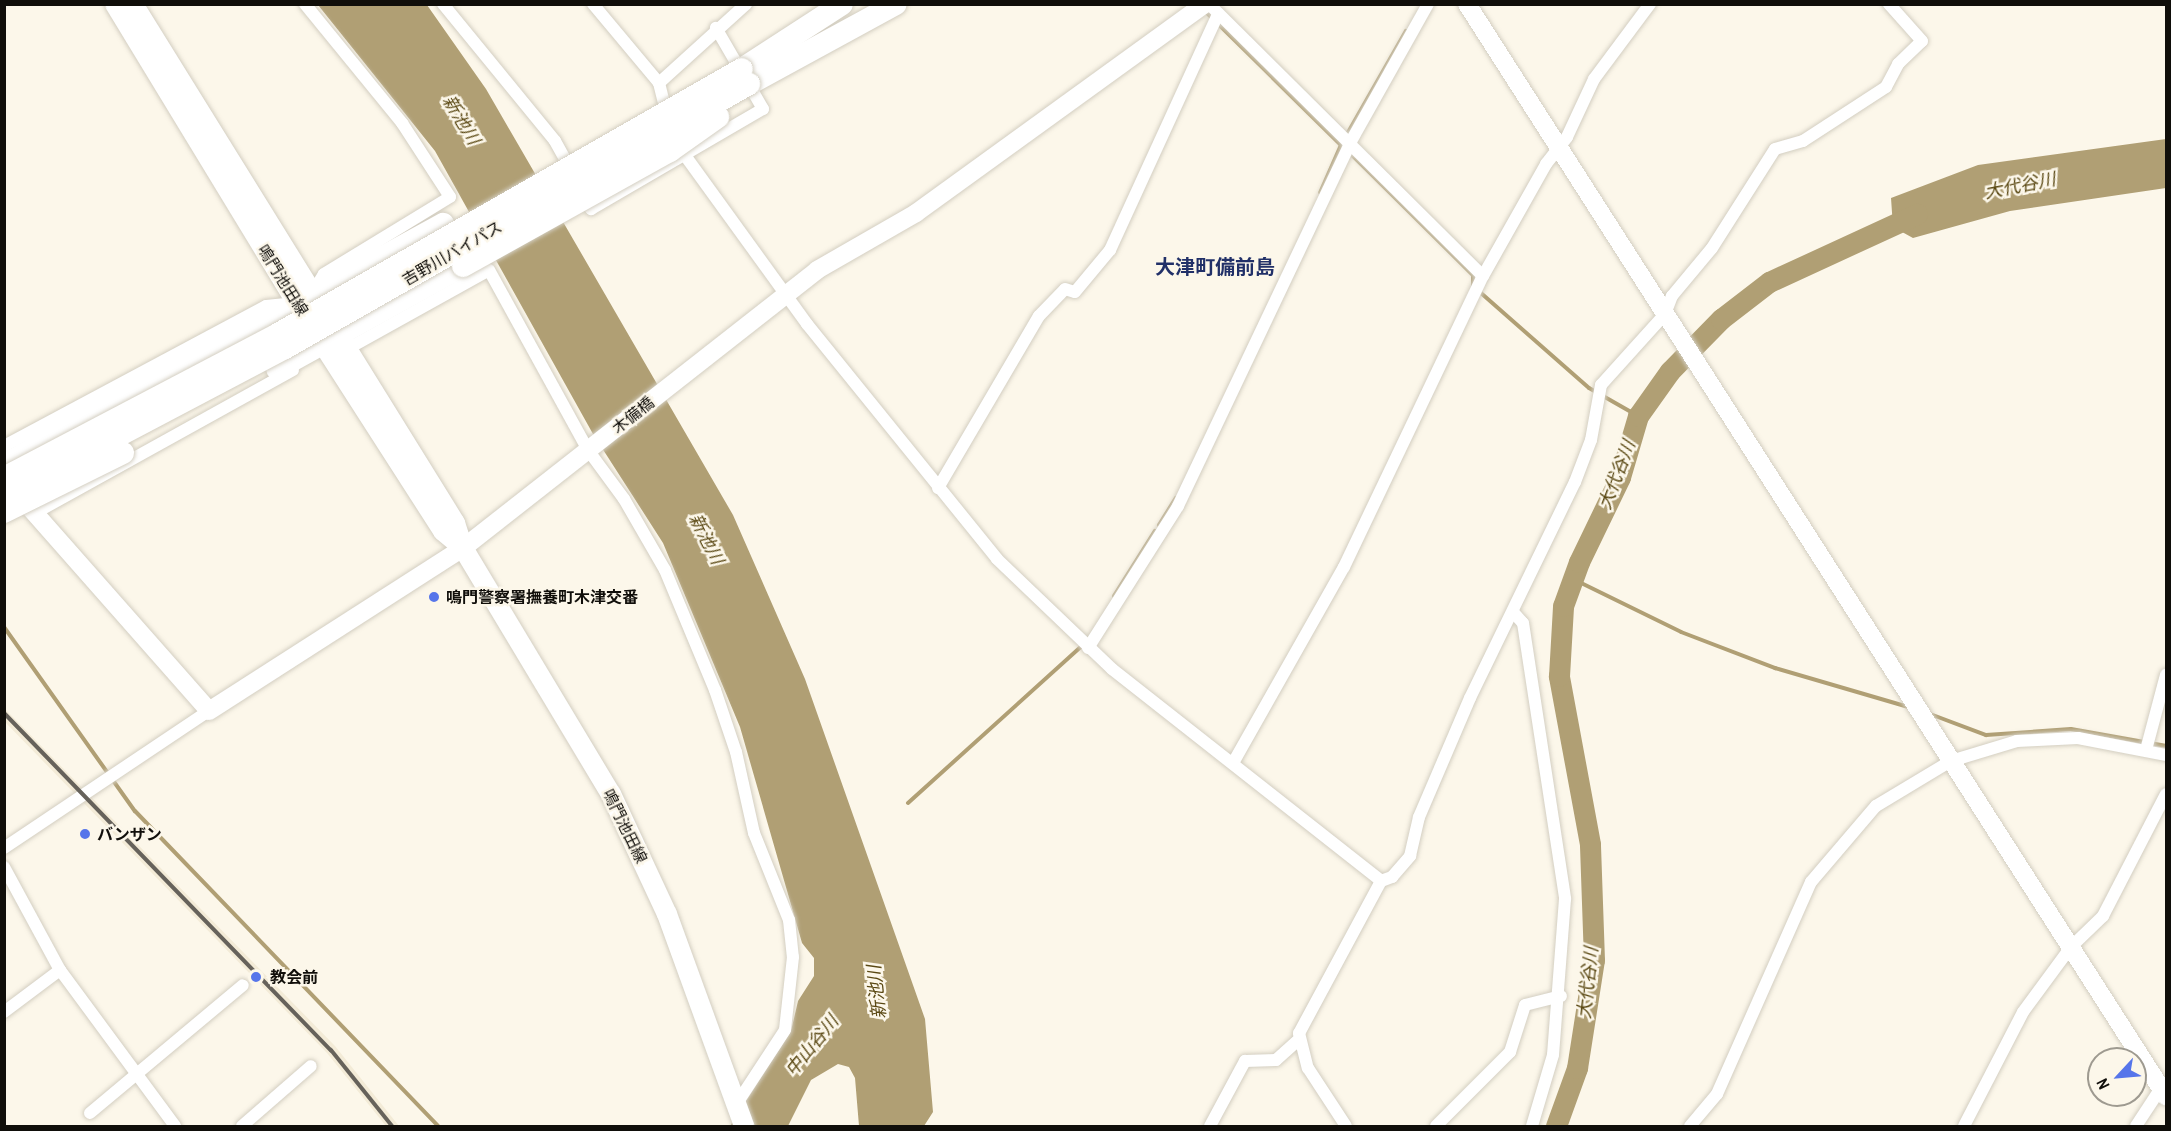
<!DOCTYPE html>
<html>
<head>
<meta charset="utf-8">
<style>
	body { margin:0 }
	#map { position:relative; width:2171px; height:1131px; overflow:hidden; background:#fcf7ea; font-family:"Archivo Narrow","Noto Sans JP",sans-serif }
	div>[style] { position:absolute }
	.built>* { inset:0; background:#f3ebd7 }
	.water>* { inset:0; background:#b09f74 }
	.stream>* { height:4px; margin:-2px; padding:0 2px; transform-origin:2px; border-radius:2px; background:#b09f74 }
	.river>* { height:21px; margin:-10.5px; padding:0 10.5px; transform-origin:10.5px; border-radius:10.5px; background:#b09f74 }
	.roads { filter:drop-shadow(0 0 2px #d3cec1) drop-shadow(0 0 2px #d3cec1) }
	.street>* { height:12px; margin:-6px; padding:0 6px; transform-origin:6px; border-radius:6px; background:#fff }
	.secondary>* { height:18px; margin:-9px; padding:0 9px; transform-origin:9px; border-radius:9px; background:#fff }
	.primary>* { height:20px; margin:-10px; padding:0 10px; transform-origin:10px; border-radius:10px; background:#fff }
	.highway>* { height:22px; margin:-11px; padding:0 11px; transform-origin:11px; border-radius:11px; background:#fff }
	.rail>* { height:4px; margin:-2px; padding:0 2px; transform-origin:2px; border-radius:2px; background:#66625b }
	.bridges { filter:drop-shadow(0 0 2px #d3cec1) drop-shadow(0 0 2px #d3cec1) }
	.highway-bridge>* { height:22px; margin:-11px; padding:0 11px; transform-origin:11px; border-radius:11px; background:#fff }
	.dots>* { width:16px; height:16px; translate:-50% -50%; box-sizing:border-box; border:3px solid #fcf7ea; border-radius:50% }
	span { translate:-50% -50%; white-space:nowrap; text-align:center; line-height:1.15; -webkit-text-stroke:5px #fcf7ea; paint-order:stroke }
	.street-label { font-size:16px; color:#100e0a }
	.poi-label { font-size:16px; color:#100e0a; font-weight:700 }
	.left { translate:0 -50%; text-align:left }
	.water-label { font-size:18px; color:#5a4813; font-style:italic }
	.quarter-label { font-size:20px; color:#213068; font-weight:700 }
	.frame { position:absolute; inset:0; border:6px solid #100e0a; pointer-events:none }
	.north { position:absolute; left:2087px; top:1047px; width:60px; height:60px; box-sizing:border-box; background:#fcf7ea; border:2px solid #9e9a90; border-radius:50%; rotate:244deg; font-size:16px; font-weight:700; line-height:24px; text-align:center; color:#100e0a }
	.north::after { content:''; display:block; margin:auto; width:21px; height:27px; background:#5675ea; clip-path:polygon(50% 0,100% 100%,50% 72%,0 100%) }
</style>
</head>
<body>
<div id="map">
	<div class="built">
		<div style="clip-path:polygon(4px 708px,335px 1046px,399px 1126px,386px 1126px,327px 1053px,5px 722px)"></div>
	</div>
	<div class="water">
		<div style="clip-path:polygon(318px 5px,427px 5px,486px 89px,733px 515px,805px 679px,925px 1019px,933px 1112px,924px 1126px,859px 1126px,855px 1078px,849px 1067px,838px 1064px,811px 1080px,788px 1126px,730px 1126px,791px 1031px,798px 1001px,814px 976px,814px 958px,802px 943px,740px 727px,663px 543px,593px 434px,435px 151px)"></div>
		<div style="clip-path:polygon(2166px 139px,2166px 188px,2010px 211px,1913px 238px,1893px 227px,1891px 198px,1978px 165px)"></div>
	</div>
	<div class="stream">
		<div style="left:1204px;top:10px;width:192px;rotate:44.6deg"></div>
		<div style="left:1341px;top:145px;width:52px;rotate:113.6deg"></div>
		<div style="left:1346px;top:136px;width:121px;rotate:-60.3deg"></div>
		<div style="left:1348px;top:151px;width:176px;rotate:44.8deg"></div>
		<div style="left:1473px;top:275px;width:11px;rotate:90deg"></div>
		<div style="left:1473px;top:286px;width:154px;rotate:41.3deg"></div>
		<div style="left:1589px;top:388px;width:56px;rotate:29.7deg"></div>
		<div style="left:1159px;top:525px;width:32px;rotate:-58deg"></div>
		<div style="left:1573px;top:579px;width:120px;rotate:26.1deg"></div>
		<div style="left:1681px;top:632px;width:101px;rotate:21deg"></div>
		<div style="left:1775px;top:668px;width:139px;rotate:16.3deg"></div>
		<div style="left:1114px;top:596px;width:77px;rotate:-57.8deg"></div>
		<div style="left:4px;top:627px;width:226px;rotate:54.6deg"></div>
		<div style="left:135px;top:811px;width:437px;rotate:46.1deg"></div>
		<div style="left:1930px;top:714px;width:60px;rotate:20.6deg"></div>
		<div style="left:1986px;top:735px;width:85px;rotate:-4deg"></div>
		<div style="left:2071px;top:729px;width:97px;rotate:10.1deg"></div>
		<div style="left:908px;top:803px;width:236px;rotate:-42.1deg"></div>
	</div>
	<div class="river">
		<div style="left:1556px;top:1126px;width:62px;rotate:-70.1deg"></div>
		<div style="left:1577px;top:1068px;width:109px;rotate:-81.1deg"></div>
		<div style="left:1594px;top:960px;width:116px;rotate:-92deg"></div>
		<div style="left:1590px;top:844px;width:171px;rotate:-100.5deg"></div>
		<div style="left:1559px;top:676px;width:70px;rotate:-86.7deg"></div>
		<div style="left:1563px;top:606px;width:47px;rotate:-70deg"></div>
		<div style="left:1579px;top:562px;width:94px;rotate:-64.2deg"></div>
		<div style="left:1620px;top:477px;width:64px;rotate:-73.6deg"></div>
		<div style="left:1638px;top:416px;width:55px;rotate:-54.6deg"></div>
		<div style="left:1670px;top:371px;width:73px;rotate:-45.6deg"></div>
		<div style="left:1721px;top:319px;width:61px;rotate:-37.6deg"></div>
		<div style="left:1769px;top:282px;width:163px;rotate:-24.7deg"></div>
	</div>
	<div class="roads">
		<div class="street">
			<div style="left:305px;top:4px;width:154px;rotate:50.8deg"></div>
			<div style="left:402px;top:123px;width:88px;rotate:57deg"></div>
			<div style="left:450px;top:197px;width:148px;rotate:148.6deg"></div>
			<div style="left:324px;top:274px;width:19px;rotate:122deg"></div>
			<div style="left:443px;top:4px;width:177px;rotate:50.7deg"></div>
			<div style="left:555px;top:141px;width:35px;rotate:61deg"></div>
			<div style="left:593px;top:4px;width:103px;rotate:50.1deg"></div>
			<div style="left:659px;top:83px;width:33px;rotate:76deg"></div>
			<div style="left:1213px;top:8px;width:380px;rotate:44.8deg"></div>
			<div style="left:659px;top:83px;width:118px;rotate:-42.2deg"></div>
			<div style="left:676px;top:143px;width:223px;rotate:54.1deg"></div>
			<div style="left:807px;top:324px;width:302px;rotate:51deg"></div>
			<div style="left:997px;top:559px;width:159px;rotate:43.7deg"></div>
			<div style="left:1112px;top:669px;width:342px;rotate:38.2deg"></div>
			<div style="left:1381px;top:881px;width:173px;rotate:118.3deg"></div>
			<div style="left:1299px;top:1033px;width:36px;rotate:76deg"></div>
			<div style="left:1308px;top:1068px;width:69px;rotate:56.8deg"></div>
			<div style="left:584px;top:195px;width:16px;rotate:63deg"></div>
			<div style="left:591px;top:209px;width:199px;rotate:-30.2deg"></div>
			<div style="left:763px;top:109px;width:94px;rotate:-120.1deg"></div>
			<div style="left:349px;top:348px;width:160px;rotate:-29.1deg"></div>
			<div style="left:489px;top:270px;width:205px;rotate:61.2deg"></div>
			<div style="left:588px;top:450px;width:61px;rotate:53.7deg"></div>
			<div style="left:624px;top:499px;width:82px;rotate:60deg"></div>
			<div style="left:665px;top:570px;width:130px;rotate:67.4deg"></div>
			<div style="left:715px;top:690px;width:65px;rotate:71.3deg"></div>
			<div style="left:736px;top:752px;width:83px;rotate:77.5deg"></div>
			<div style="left:754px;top:833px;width:94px;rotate:68.1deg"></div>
			<div style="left:789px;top:920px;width:37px;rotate:84deg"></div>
			<div style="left:793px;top:957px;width:73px;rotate:96.3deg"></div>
			<div style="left:785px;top:1030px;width:90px;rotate:123.2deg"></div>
			<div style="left:4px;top:446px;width:297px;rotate:-28.1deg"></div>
			<div style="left:266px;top:306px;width:20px;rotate:-6deg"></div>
			<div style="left:938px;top:488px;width:199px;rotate:-59.6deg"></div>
			<div style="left:1039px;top:316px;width:37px;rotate:-46deg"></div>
			<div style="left:1065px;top:289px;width:10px;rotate:17deg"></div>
			<div style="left:1075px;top:292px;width:55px;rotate:-50.2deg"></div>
			<div style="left:1110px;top:250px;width:260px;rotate:-65.4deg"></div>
			<div style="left:35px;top:513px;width:295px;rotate:-29deg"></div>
			<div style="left:1513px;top:612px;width:15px;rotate:48deg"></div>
			<div style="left:1523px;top:623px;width:279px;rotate:81.3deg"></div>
			<div style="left:1565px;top:899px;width:156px;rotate:94.4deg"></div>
			<div style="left:1553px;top:1055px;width:74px;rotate:106.5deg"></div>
			<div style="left:1088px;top:648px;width:168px;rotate:-57.6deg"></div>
			<div style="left:1178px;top:506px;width:402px;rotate:-64.6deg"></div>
			<div style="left:1350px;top:143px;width:159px;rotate:-60.7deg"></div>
			<div style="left:2146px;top:750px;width:78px;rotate:-75.1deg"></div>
			<div style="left:1233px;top:763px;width:225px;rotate:-60.5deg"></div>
			<div style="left:1344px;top:567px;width:322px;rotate:-64.5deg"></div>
			<div style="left:1483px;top:276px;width:129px;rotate:-60.6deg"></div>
			<div style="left:1546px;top:164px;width:34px;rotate:-52deg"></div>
			<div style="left:1567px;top:137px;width:64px;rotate:-65deg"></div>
			<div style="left:1594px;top:79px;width:94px;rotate:-53.3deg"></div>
			<div style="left:4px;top:848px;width:247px;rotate:-33.8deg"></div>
			<div style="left:4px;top:867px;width:117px;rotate:61.5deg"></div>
			<div style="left:60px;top:970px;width:194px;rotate:53.6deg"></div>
			<div style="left:1381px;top:881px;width:12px;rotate:-20deg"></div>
			<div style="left:1392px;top:877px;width:28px;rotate:-49deg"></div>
			<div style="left:1410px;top:856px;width:40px;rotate:-77deg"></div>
			<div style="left:1419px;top:817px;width:129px;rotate:-66.8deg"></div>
			<div style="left:1470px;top:698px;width:240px;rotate:-64.1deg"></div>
			<div style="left:1575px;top:482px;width:45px;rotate:-69.1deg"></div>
			<div style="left:1591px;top:440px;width:56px;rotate:-79.7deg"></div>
			<div style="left:1601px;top:385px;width:96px;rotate:-48deg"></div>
			<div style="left:1665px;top:314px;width:19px;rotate:-69deg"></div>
			<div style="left:1672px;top:296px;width:62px;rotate:-50.2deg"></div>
			<div style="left:1712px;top:248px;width:117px;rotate:-57.5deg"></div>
			<div style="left:1775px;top:149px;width:29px;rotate:-16deg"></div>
			<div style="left:1803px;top:141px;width:99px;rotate:-33deg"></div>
			<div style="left:1886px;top:87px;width:26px;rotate:-62deg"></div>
			<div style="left:1898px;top:64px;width:33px;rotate:-44deg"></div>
			<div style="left:1922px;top:41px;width:50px;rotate:-131.7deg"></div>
			<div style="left:4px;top:1012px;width:70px;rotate:-36.9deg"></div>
			<div style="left:90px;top:1113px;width:199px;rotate:-39.9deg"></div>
			<div style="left:242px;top:1126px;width:91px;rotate:-41deg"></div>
			<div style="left:1210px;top:1126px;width:74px;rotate:-61.7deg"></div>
			<div style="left:1245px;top:1061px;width:31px;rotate:-2deg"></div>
			<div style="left:1276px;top:1060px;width:30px;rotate:-42deg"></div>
			<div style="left:1436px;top:1126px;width:105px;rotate:-45deg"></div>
			<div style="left:1510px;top:1052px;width:49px;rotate:-72.3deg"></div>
			<div style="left:1525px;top:1005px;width:37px;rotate:-14deg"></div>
			<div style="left:1690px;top:1126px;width:42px;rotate:-49.8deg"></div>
			<div style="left:1717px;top:1094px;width:232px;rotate:-66.1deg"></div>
			<div style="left:1811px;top:882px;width:100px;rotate:-49.5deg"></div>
			<div style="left:1876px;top:806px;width:87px;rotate:-31deg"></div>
			<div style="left:1951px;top:761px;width:69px;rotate:-16.9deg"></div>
			<div style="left:2017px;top:741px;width:61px;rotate:-2.8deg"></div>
			<div style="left:2078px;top:738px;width:90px;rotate:10.9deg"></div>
			<div style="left:1964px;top:1126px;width:128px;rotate:-62.6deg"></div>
			<div style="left:2023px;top:1012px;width:81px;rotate:-53.6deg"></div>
			<div style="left:2071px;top:947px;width:45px;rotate:-44.1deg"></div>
			<div style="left:2103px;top:916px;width:137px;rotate:-62.7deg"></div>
			<div style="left:2136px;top:1126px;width:45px;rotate:-56.7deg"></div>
		</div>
		<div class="secondary">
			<div style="left:1467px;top:4px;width:1297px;rotate:57.38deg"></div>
			<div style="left:17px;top:493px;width:290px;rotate:48.6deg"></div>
			<div style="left:209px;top:711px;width:302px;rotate:-32.7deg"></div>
			<div style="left:463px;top:548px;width:450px;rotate:-38.1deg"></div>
			<div style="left:817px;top:270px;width:114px;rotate:-29.9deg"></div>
			<div style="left:916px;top:213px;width:357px;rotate:-35.9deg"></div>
		</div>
		<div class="primary">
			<div style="left:115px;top:4px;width:349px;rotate:58.7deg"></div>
			<div style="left:296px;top:302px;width:272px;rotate:57.3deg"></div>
			<div style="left:443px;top:531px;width:26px;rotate:40deg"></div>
			<div style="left:133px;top:4px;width:611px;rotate:58.18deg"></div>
			<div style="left:455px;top:523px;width:26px;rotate:72deg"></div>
			<div style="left:463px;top:548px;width:287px;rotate:59deg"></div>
			<div style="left:611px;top:794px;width:132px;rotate:65deg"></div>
			<div style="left:667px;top:914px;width:226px;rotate:70deg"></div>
		</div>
		<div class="highway">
			<div style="left:742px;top:69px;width:119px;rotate:-33deg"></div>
			<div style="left:749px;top:84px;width:167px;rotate:-28.6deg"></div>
			<div style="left:277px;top:369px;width:213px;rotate:-29deg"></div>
			<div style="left:4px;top:465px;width:501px;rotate:-28.77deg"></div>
		</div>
	</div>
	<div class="rail">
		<div style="left:4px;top:713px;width:470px;rotate:45.9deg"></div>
		<div style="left:331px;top:1050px;width:97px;rotate:51.2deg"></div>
	</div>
	<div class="bridges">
		<div class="highway-bridge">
			<div style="left:463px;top:266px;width:237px;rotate:-29.1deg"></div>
			<div style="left:670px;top:151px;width:59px;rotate:-35.3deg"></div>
			<div style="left:4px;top:478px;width:310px;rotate:-27.7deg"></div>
			<div style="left:278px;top:334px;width:534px;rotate:-29.73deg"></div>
			<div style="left:4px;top:496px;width:318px;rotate:-27.8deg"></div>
			<div style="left:285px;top:348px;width:534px;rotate:-29.64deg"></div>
			<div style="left:4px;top:512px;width:133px;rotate:-26.4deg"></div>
		</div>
	</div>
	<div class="dots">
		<div style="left:434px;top:597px;background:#5675ea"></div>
		<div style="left:85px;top:834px;background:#5675ea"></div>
		<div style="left:256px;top:977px;background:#5675ea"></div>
	</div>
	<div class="street-label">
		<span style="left:452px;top:253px;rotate:-30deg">吉野川バイパス</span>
		<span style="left:283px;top:280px;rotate:58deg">鳴門池田線</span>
		<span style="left:633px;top:415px;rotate:-38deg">木備橋</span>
		<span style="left:625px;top:826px;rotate:64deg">鳴門池田線</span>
	</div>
	<div class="poi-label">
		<span class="left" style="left:446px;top:597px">鳴門警察署撫養町木津交番</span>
		<span class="left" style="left:97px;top:834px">バンザン</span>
		<span class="left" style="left:270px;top:977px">教会前</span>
	</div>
	<div class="water-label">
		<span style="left:461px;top:120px;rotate:59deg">新池川</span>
		<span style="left:2020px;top:186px;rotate:-11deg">大代谷川</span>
		<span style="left:1617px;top:475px;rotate:-69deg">大代谷川</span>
		<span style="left:706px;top:539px;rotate:63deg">新池川</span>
		<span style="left:1588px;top:983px;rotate:-84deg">大代谷川</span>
		<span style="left:877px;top:992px;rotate:-96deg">新池川</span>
		<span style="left:812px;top:1046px;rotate:-51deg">中山谷川</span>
	</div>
	<div class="quarter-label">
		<span style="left:1215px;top:266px">大津町備前島</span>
	</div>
	<div class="frame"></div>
	<div class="north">N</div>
</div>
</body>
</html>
